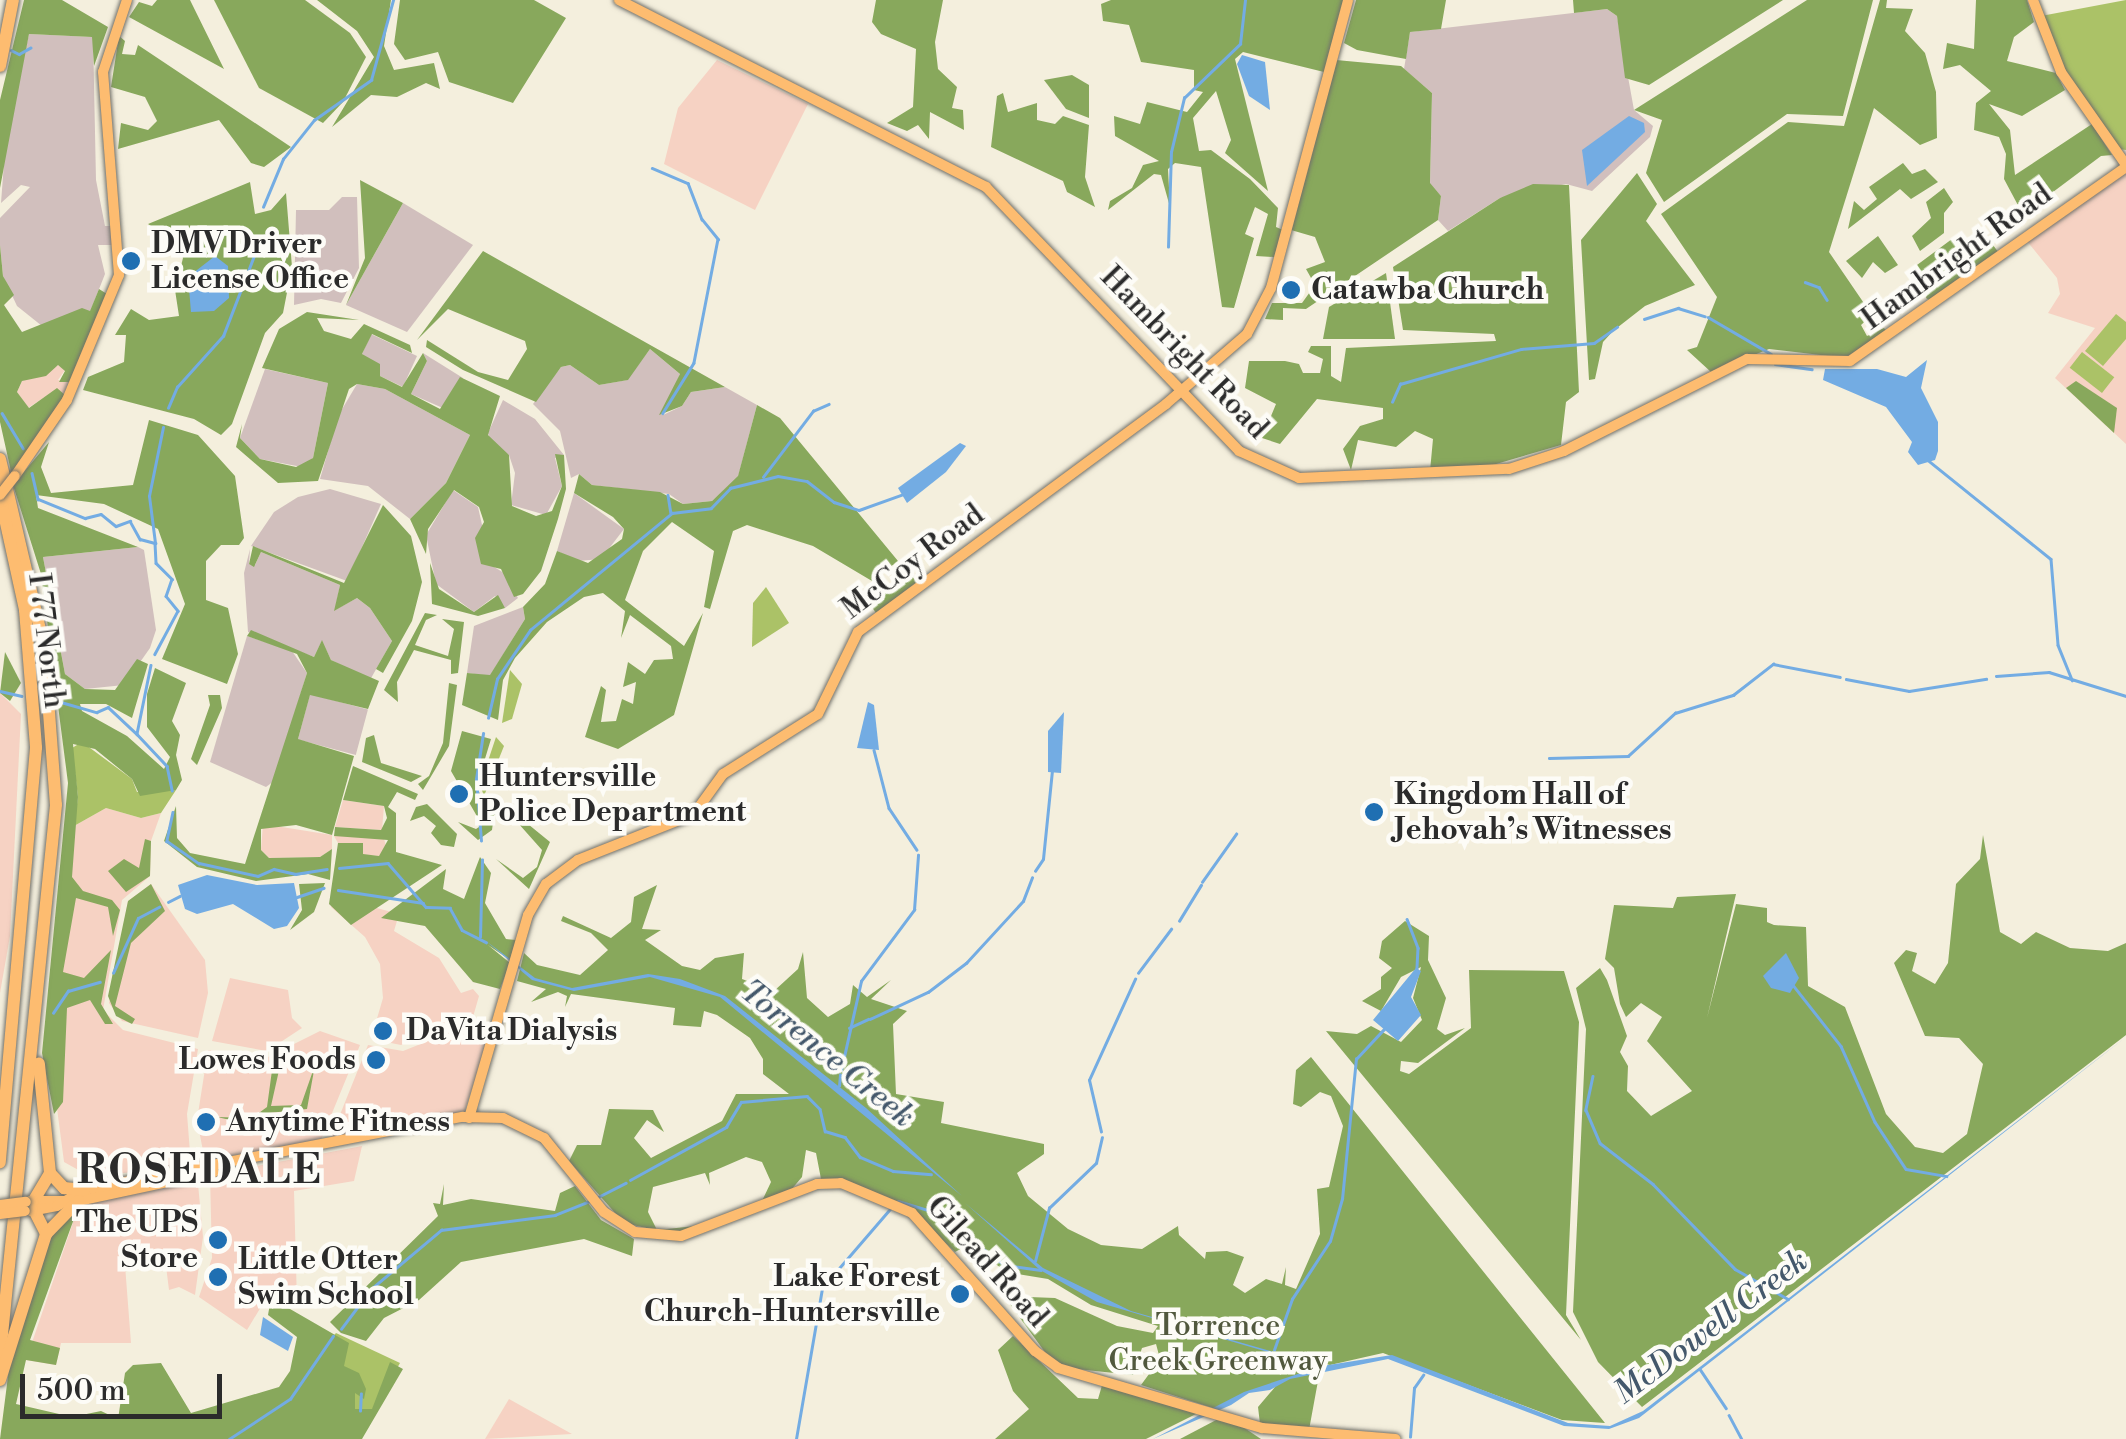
<!DOCTYPE html>
<html>
<head>
<meta charset="utf-8">
<style>
	body { margin:0 }
	#map { position:relative; width:2126px; height:1439px; overflow:hidden; background:#f4efdd; font-family:"Libre Bodoni",serif }
	div>[style] { position:absolute }
	.built>* { inset:0; background:#f6d2c3 }
	.industrial>* { inset:0; background:#d1bfbd; transform-origin:0 0 }
	.green>* { inset:0; background:#abc267; transform-origin:0 0 }
	.forest>* { inset:0; background:#88a85c }
	.water>* { inset:0; background:#73ace3 }
	.stream>* { height:2.5px; margin:-1.25px; padding:0 1.25px; transform-origin:1.25px; border-radius:1.25px; background:#73ace3 }
	.roads { filter:drop-shadow(0 0 2px #717069) drop-shadow(0 0 2px #717069) }
	.major>* { height:10px; margin:-5px; padding:0 5px; transform-origin:5px; border-radius:5px; background:#fdbc70 }
	.highway>* { height:12px; margin:-6px; padding:0 6px; transform-origin:6px; border-radius:6px; background:#fdbc70 }
	.bridges { filter:drop-shadow(0 0 2px #717069) drop-shadow(0 0 2px #717069) }
	.major-bridge>* { height:10px; margin:-5px; padding:0 5px; transform-origin:5px; border-radius:5px; background:#fdbc70 }
	.dots>* { width:28px; height:28px; translate:-50% -50%; box-sizing:border-box; border:5px solid #fdfcf7; border-radius:50% }
	span { translate:-50% -50%; white-space:nowrap; text-align:center; line-height:1.15; -webkit-text-stroke:9px #fdfcf7; paint-order:stroke }
	.poi-label { font-size:30px; color:#2b2b2b; font-weight:700 }
	.left { translate:0 -50%; text-align:left }
	.right { translate:-100% -50%; text-align:right }
	.street-label { font-size:30px; color:#2b2b2b }
	.park-label { font-size:30px; color:#51583d }
	.water-label { font-size:32px; color:#44586b; font-style:italic }
	.district-label { font-size:40px; color:#2b2b2b; font-weight:700; letter-spacing:2.5px }
	.scale { position:absolute; left:20px; top:1374px; width:202px; height:45px; box-sizing:border-box; border:5px solid #2b2b2b; border-top:0; padding-left:12px; font-size:30px; line-height:35px; white-space:nowrap; color:#2b2b2b; -webkit-text-stroke:8px #fdfcf7; paint-order:stroke }
</style>
</head>
<body>
<div id="map">
	<div class="built">
		<div style="clip-path:polygon(717px 60px,808px 104px,755px 210px,664px 164px,678px 108px)"></div>
		<div style="clip-path:polygon(2126px 170px,2126px 444px,2055px 378px,2095px 328px,2048px 313px,2060px 294px,2057px 278px,2026px 240px)"></div>
		<div style="clip-path:polygon(58px 365px,65px 370px,58px 380px,72px 382px,65px 395px,57px 389px,28px 408px,17px 392px,22px 381px)"></div>
		<div style="clip-path:polygon(0 693px,21px 714px,10px 936px,0 993px)"></div>
		<div style="clip-path:polygon(343px 800px,384px 806px,382px 830px,335px 827px)"></div>
		<div style="clip-path:polygon(106px 808px,141px 818px,161px 813px,151px 841px,150px 876px,122px 900px,103px 1010px,123px 1030px,198px 1049px,187px 1114px,191px 1165px,91px 1177px,64px 1162px,51px 1062px,74px 826px)"></div>
		<div style="clip-path:polygon(263px 824px,332px 835px,332px 849px,320px 857px,269px 858px,261px 850px)"></div>
		<div style="clip-path:polygon(383px 835px,387px 850px,379px 856px,363px 855px,363px 843px,338px 843px,334px 836px)"></div>
		<div style="clip-path:polygon(151px 884px,205px 960px,208px 993px,198px 1038px,122px 1021px,109px 1003px,128px 901px)"></div>
		<div style="clip-path:polygon(332px 896px,399px 914px,394px 931px,439px 958px,461px 993px,473px 989px,479px 996px,471px 1024px,446px 1026px,401px 1045px,371px 1039px,383px 998px,380px 964px,365px 937px,331px 907px)"></div>
		<div style="clip-path:polygon(230px 978px,288px 990px,292px 1018px,302px 1028px,267px 1051px,212px 1041px)"></div>
		<div style="clip-path:polygon(456px 1030px,489px 1037px,464px 1113px,331px 1137px,368px 1045px,403px 1051px)"></div>
		<div style="clip-path:polygon(320px 1031px,360px 1045px,321px 1140px,205px 1161px,197px 1120px,208px 1050px,266px 1058px)"></div>
		<div style="clip-path:polygon(362px 1146px,354px 1181px,294px 1191px,297px 1303px,273px 1287px,247px 1330px,199px 1297px,212px 1258px,210px 1175px)"></div>
		<div style="clip-path:polygon(192px 1181px,198px 1184px,203px 1237px,195px 1295px,179px 1287px,169px 1290px,166px 1266px,125px 1265px,131px 1343px,61px 1343px,56px 1365px,26px 1360px,79px 1205px)"></div>
		<div style="clip-path:polygon(509px 1399px,572px 1434px,485px 1439px)"></div>
	</div>
	<div class="industrial">
		<div style="clip-path:polygon(1607px 9px,1617px 16px,1634px 110px,1653px 126px,1650px 137px,1592px 191px,1566px 184px,1500px 198px,1448px 231px,1438px 220px,1441px 196px,1430px 184px,1432px 93px,1404px 69px,1410px 32px)"></div>
		<div style="clip-path:polygon(29px 34px,93px 37px,96px 180px,105px 226px,112px 226px,113px 245px,98px 245px,105px 274px,90px 312px,81px 309px,42px 326px,17px 306px,3px 276px,0 245px,0 218px,30px 187px,21px 185px,1px 203px,6px 136px)"></div>
		<div style="clip-path:polygon(342px 197px,357px 197px,359px 268px,341px 303px,321px 299px,294px 305px,296px 210px,329px 210px)"></div>
		<div style="clip-path:polygon(403px 203px,473px 245px,407px 332px,346px 305px)"></div>
		<div style="clip-path:polygon(371px 334px,417px 356px,403px 387px,380px 376px,362px 354px)"></div>
		<div style="clip-path:polygon(650px 349px,680px 374px,663px 415px,682px 406px,691px 392px,725px 387px,757px 405px,738px 477px,712px 501px,683px 504px,669px 494px,592px 485px,579px 474px,571px 478px,560px 431px,533px 404px,561px 367px,570px 365px,599px 385px,627px 380px)"></div>
		<div style="clip-path:polygon(423px 353px,463px 378px,445px 409px,411px 394px,427px 361px)"></div>
		<div style="clip-path:polygon(265px 369px,328px 383px,313px 458px,302px 467px,260px 459px,240px 438px)"></div>
		<div style="clip-path:polygon(357px 384px,385px 389px,470px 435px,446px 483px,410px 519px,368px 486px,320px 479px,338px 416px)"></div>
		<div style="clip-path:polygon(503px 400px,535px 419px,564px 455px,555px 458px,562px 486px,546px 515px,511px 505px,515px 473px,509px 455px,491px 445px,488px 433px)"></div>
		<div style="clip-path:polygon(330px 489px,381px 504px,347px 581px,251px 546px,274px 512px,298px 497px)"></div>
		<div style="clip-path:polygon(453px 490px,478px 507px,491px 565px,504px 573px,518px 598px,505px 608px,495px 596px,474px 612px,436px 584px,426px 535px)"></div>
		<div style="clip-path:polygon(574px 493px,624px 529px,601px 559px,578px 561px,557px 551px)"></div>
		<div style="clip-path:polygon(138px 547px,144px 550px,156px 630px,150px 648px,124px 685px,85px 689px,65px 674px,43px 557px)"></div>
		<div style="clip-path:polygon(250px 549px,249px 564px,255px 565px,261px 552px,340px 585px,335px 610px,357px 598px,370px 608px,392px 641px,370px 680px,331px 660px,322px 641px,314px 657px,248px 632px,244px 573px)"></div>
		<div style="clip-path:polygon(523px 607px,525px 619px,490px 676px,467px 673px,474px 626px)"></div>
		<div style="clip-path:polygon(247px 636px,292px 651px,307px 673px,274px 781px,266px 787px,210px 762px)"></div>
		<div style="left:310px;top:694px;width:60px;height:47px;rotate:15deg"></div>
	</div>
	<div class="green">
		<div style="clip-path:polygon(2126px 0,2126px 150px,2119px 149px,2064px 72px,2041px 16px)"></div>
		<div style="clip-path:polygon(2116px 314px,2126px 322px,2126px 339px,2103px 366px,2085px 351px)"></div>
		<div style="left:2082px;top:352px;width:41px;height:20px;rotate:38deg"></div>
		<div style="clip-path:polygon(766px 587px,789px 623px,752px 647px,753px 603px)"></div>
		<div style="clip-path:polygon(510px 670px,522px 684px,512px 719px,502px 723px)"></div>
		<div style="clip-path:polygon(496px 737px,504px 746px,484px 796px,480px 785px)"></div>
		<div style="clip-path:polygon(82px 742px,132px 779px,137px 792px,176px 790px,161px 813px,141px 818px,106px 808px,74px 826px,78px 797px,72px 748px)"></div>
		<div style="clip-path:polygon(336px 1333px,400px 1363px,359px 1435px,330px 1340px)"></div>
	</div>
	<div class="forest">
		<div style="clip-path:polygon(24px 0,62px 0,108px 27px,94px 66px,92px 37px,29px 34px,0 188px,0 100px)"></div>
		<div style="clip-path:polygon(157px 0,190px 0,224px 69px,129px 17px,139px 2px,152px 6px)"></div>
		<div style="clip-path:polygon(214px 0,305px 0,350px 33px,366px 57px,343px 102px,323px 123px,259px 88px)"></div>
		<div style="clip-path:polygon(317px 0,391px 0,384px 46px,394px 70px,434px 63px,440px 89px,426px 83px,397px 97px,371px 95px,332px 127px,374px 57px,357px 31px)"></div>
		<div style="clip-path:polygon(400px 0,534px 0,566px 18px,513px 103px,449px 82px,438px 52px,405px 60px,394px 44px)"></div>
		<div style="clip-path:polygon(876px 0,943px 0,935px 42px,938px 69px,957px 87px,952px 108px,963px 110px,964px 130px,930px 112px,929px 139px,918px 125px,907px 131px,887px 123px,913px 107px,916px 49px,881px 34px,872px 22px)"></div>
		<div style="clip-path:polygon(1111px 0,1344px 0,1324px 72px,1243px 52px,1235px 59px,1268px 191px,1225px 153px,1231px 140px,1216px 91px,1193px 118px,1199px 151px,1211px 150px,1250px 179px,1278px 208px,1276px 227px,1283px 230px,1274px 257px,1256px 256px,1268px 214px,1255px 207px,1245px 234px,1254px 238px,1234px 308px,1222px 307px,1201px 167px,1175px 163px,1168px 169px,1170px 207px,1161px 175px,1154px 174px,1108px 210px,1110px 201px,1132px 188px,1143px 165px,1159px 161px,1115px 136px,1114px 116px,1140px 124px,1147px 102px,1187px 112px,1203px 92px,1194px 90px,1194px 70px,1141px 62px,1129px 25px,1103px 21px,1101px 4px)"></div>
		<div style="clip-path:polygon(1356px 0,1446px 0,1441px 29px,1410px 32px,1406px 59px,1357px 50px,1344px 43px)"></div>
		<div style="clip-path:polygon(1573px 0,1783px 0,1649px 85px,1625px 78px,1617px 16px,1607px 9px,1574px 13px)"></div>
		<div style="clip-path:polygon(1807px 0,1873px 0,1843px 116px,1787px 114px,1664px 202px,1646px 173px,1662px 120px,1634px 110px)"></div>
		<div style="clip-path:polygon(1880px 0,1887px 0,1886px 8px,1913px 9px,1905px 31px,1925px 53px,1936px 92px,1937px 138px,1920px 145px,1874px 108px,1829px 252px,1872px 315px,1861px 325px,1867px 336px,1884px 328px,1889px 334px,1846px 358px,1769px 349px,1711px 372px,1687px 350px,1697px 347px,1717px 297px,1661px 214px,1788px 122px,1844px 126px)"></div>
		<div style="clip-path:polygon(1976px 0,2027px 0,2034px 22px,2014px 37px,2007px 61px,2056px 73px,2065px 90px,2022px 116px,1989px 104px,2010px 130px,2015px 175px,2092px 124px,2112px 155px,2101px 156px,2029px 210px,2020px 209px,2004px 179px,2006px 154px,1999px 137px,1974px 130px,1976px 103px,1991px 91px,1960px 65px,1943px 69px,1947px 43px,1974px 49px)"></div>
		<div style="clip-path:polygon(119px 36px,125px 41px,122px 54px,135px 55px,138px 45px,291px 147px,264px 167px,251px 163px,219px 120px,118px 149px,121px 123px,148px 130px,157px 121px,145px 97px,111px 87px)"></div>
		<div style="clip-path:polygon(1336px 60px,1401px 66px,1432px 93px,1430px 183px,1441px 196px,1438px 220px,1306px 309px,1283px 308px,1283px 320px,1265px 319px,1272px 303px,1302px 303px,1315px 285px,1306px 269px,1325px 262px,1315px 237px,1291px 230px)"></div>
		<div style="clip-path:polygon(1072px 75px,1089px 85px,1089px 118px,1066px 109px,1044px 80px)"></div>
		<div style="clip-path:polygon(1003px 93px,1008px 112px,1037px 103px,1037px 120px,1055px 124px,1063px 116px,1089px 125px,1085px 177px,1095px 207px,1067px 192px,1063px 181px,991px 147px,997px 96px)"></div>
		<div style="clip-path:polygon(1903px 163px,1912px 174px,1925px 169px,1938px 182px,1911px 199px,1900px 189px,1848px 229px,1854px 201px,1864px 210px,1877px 199px,1869px 187px)"></div>
		<div style="clip-path:polygon(1637px 173px,1657px 204px,1646px 221px,1695px 285px,1645px 306px,1613px 331px,1603px 342px,1595px 379px,1589px 380px,1581px 240px)"></div>
		<div style="clip-path:polygon(360px 180px,403px 203px,346px 305px,365px 258px)"></div>
		<div style="clip-path:polygon(250px 182px,255px 214px,271px 210px,286px 193px,292px 267px,283px 313px,265px 333px,232px 424px,221px 435px,194px 419px,83px 390px,88px 377px,124px 362px,126px 335px,115px 335px,131px 309px,149px 320px,179px 316px,175px 290px,183px 258px,177px 243px,148px 224px)"></div>
		<div style="clip-path:polygon(1533px 184px,1569px 185px,1579px 392px,1566px 402px,1561px 445px,1486px 467px,1430px 471px,1433px 439px,1415px 431px,1396px 447px,1358px 440px,1351px 470px,1343px 449px,1360px 426px,1383px 419px,1383px 408px,1317px 399px,1280px 444px,1262px 438px,1276px 404px,1245px 388px,1249px 361px,1285px 361px,1299px 364px,1303px 373px,1320px 373px,1323px 359px,1308px 352px,1311px 346px,1331px 346px,1331px 376px,1341px 382px,1346px 348px,1496px 341px,1494px 334px,1403px 330px,1393px 267px,1500px 198px)"></div>
		<div style="clip-path:polygon(1944px 188px,1953px 202px,1944px 213px,1944px 233px,1920px 251px,1912px 236px,1931px 218px,1926px 202px)"></div>
		<div style="clip-path:polygon(1878px 236px,1898px 265px,1885px 273px,1873px 262px,1862px 278px,1846px 261px)"></div>
		<div style="clip-path:polygon(1986px 236px,1999px 253px,1932px 302px,1926px 298px,1929px 285px,1917px 265px,1952px 239px,1966px 251px)"></div>
		<div style="clip-path:polygon(0 245px,3px 276px,14px 295px,4px 305px,22px 332px,82px 308px,90px 311px,99px 289px,107px 294px,72px 382px,59px 382px,65px 371px,58px 365px,46px 376px,22px 381px,17px 392px,29px 408px,57px 388px,65px 395px,12px 476px,0 422px)"></div>
		<div style="clip-path:polygon(483px 251px,652px 346px,725px 387px,691px 392px,682px 406px,659px 415px,680px 374px,650px 349px,628px 380px,599px 385px,570px 365px,561px 367px,536px 402px,463px 370px,426px 347px,427px 340px,478px 372px,508px 380px,527px 349px,525px 341px,448px 309px,417px 340px)"></div>
		<div style="clip-path:polygon(1386px 273px,1395px 339px,1323px 339px,1329px 307px)"></div>
		<div style="clip-path:polygon(307px 312px,359px 320px,317px 318px,324px 331px,351px 339px,364px 324px,410px 345px,412px 353px,372px 334px,362px 354px,380px 364px,380px 376px,402px 387px,423px 353px,427px 361px,411px 394px,440px 409px,460px 377px,500px 396px,488px 435px,509px 455px,512px 506px,536px 516px,552px 511px,562px 486px,555px 454px,564px 455px,566px 489px,558px 519px,541px 571px,523px 594px,514px 597px,501px 569px,481px 564px,475px 538px,484px 522px,479px 507px,454px 490px,428px 529px,426px 554px,410px 519px,446px 483px,470px 435px,385px 389px,357px 384px,349px 389px,318px 481px,278px 483px,236px 447px,242px 424px,240px 438px,260px 459px,296px 467px,313px 458px,328px 383px,262px 368px,279px 329px)"></div>
		<div style="clip-path:polygon(2076px 381px,2117px 408px,2114px 433px,2066px 388px)"></div>
		<div style="clip-path:polygon(757px 405px,780px 418px,898px 561px,872px 581px,813px 546px,747px 525px,733px 531px,710px 609px,704px 607px,714px 551px,672px 522px,643px 551px,625px 600px,684px 646px,703px 613px,674px 715px,618px 749px,585px 737px,601px 686px,606px 690px,601px 722px,616px 721px,622px 699px,633px 704px,636px 682px,623px 687px,628px 662px,645px 674px,654px 660px,673px 659px,671px 646px,630px 615px,621px 638px,625px 611px,603px 593px,584px 597px,547px 622px,515px 658px,503px 680px,498px 720px,462px 705px,467px 673px,490px 675px,525px 619px,523px 607px,545px 584px,557px 551px,588px 563px,622px 539px,624px 529px,613px 517px,574px 493px,579px 474px,592px 485px,660px 492px,683px 504px,712px 501px,738px 476px)"></div>
		<div style="clip-path:polygon(149px 420px,198px 435px,235px 476px,244px 538px,239px 545px,221px 545px,206px 561px,206px 600px,228px 608px,238px 654px,227px 684px,162px 659px,185px 604px,158px 529px,104px 504px,36px 495px,38px 508px,138px 547px,43px 557px,65px 674px,85px 689px,115px 690px,137px 659px,148px 664px,132px 718px,106px 704px,80px 704px,82px 711px,127px 736px,164px 769px,170px 757px,147px 727px,147px 694px,155px 668px,186px 683px,172px 721px,180px 735px,176px 755px,182px 780px,176px 790px,140px 796px,132px 779px,95px 749px,73px 744px,78px 797px,72px 877px,83px 891px,112px 900px,120px 910px,113px 936px,108px 907px,76px 898px,63px 972px,84px 978px,111px 950px,101px 1004px,113px 1024px,105px 1024px,90px 1000px,67px 1008px,63px 1102px,54px 1114px,42px 1053px,68px 783px,41px 574px,13px 485px,49px 442px,41px 467px,51px 493px,133px 485px)"></div>
		<div style="clip-path:polygon(383px 505px,411px 536px,422px 582px,412px 621px,383px 673px,376px 669px,392px 641px,370px 608px,357px 598px,334px 611px,340px 585px,261px 552px,254px 567px,249px 564px,253px 546px,344px 583px)"></div>
		<div style="clip-path:polygon(430px 563px,439px 589px,474px 612px,498px 595px,505px 608px,478px 616px,432px 604px)"></div>
		<div style="clip-path:polygon(909px 573px,917px 582px,876px 613px,867px 600px)"></div>
		<div style="clip-path:polygon(425px 613px,437px 615px,426px 620px,415px 645px,448px 656px,454px 629px,442px 619px,464px 622px,458px 673px,451px 674px,451px 660px,414px 650px,397px 682px,398px 702px,384px 690px)"></div>
		<div style="clip-path:polygon(251px 630px,314px 657px,322px 640px,331px 660px,379px 681px,368px 709px,310px 695px,298px 739px,354px 756px,332px 835px,296px 825px,261px 829px,261px 850px,269px 858px,320px 857px,332px 849px,330px 880px,308px 874px,256px 881px,197px 867px,164px 841px,176px 806px,177px 838px,190px 853px,245px 864px,307px 673px,297px 654px,247px 636px)"></div>
		<div style="clip-path:polygon(5px 652px,21px 683px,10px 701px,0 693px)"></div>
		<div style="clip-path:polygon(449px 683px,457px 685px,449px 746px,423px 790px,418px 784px,429px 776px,443px 743px)"></div>
		<div style="clip-path:polygon(208px 695px,220px 695px,222px 708px,197px 765px,191px 759px,210px 705px)"></div>
		<div style="clip-path:polygon(462px 731px,491px 739px,477px 785px,481px 798px,496px 797px,520px 816px,494px 815px,492px 830px,478px 840px,458px 822px,476px 829px,482px 825px,451px 771px)"></div>
		<div style="clip-path:polygon(374px 735px,381px 763px,422px 776px,411px 782px,362px 762px,366px 738px)"></div>
		<div style="clip-path:polygon(353px 766px,418px 794px,415px 800px,397px 792px,388px 807px,396px 813px,396px 852px,442px 865px,351px 925px,329px 904px,338px 843px,363px 843px,363px 854px,379px 856px,388px 840px,334px 836px,335px 827px,381px 830px,387px 818px,384px 806px,343px 800px)"></div>
		<div style="clip-path:polygon(427px 804px,457px 834px,454px 847px,441px 845px,431px 833px,436px 826px,424px 816px,410px 821px,416px 807px)"></div>
		<div style="clip-path:polygon(523px 820px,550px 842px,529px 889px,496px 859px,523px 878px,537px 867px,542px 850px,518px 823px)"></div>
		<div style="clip-path:polygon(1983px 835px,2000px 932px,2021px 944px,2036px 932px,2070px 948px,2108px 951px,2126px 943px,2126px 1035px,1642px 1407px,1598px 1362px,1573px 1312px,1586px 1029px,1576px 988px,1600px 968px,1607px 980px,1627px 1036px,1620px 1052px,1628px 1066px,1627px 1091px,1651px 1116px,1692px 1091px,1647px 1041px,1662px 1017px,1641px 1003px,1626px 1017px,1620px 1004px,1614px 968px,1605px 959px,1614px 905px,1673px 908px,1677px 897px,1736px 894px,1707px 1018px,1736px 904px,1767px 908px,1767px 922px,1774px 925px,1806px 927px,1808px 986px,1845px 1007px,1886px 1114px,1915px 1147px,1943px 1153px,1967px 1134px,1983px 1064px,1959px 1038px,1925px 1036px,1894px 963px,1906px 950px,1917px 953px,1912px 971px,1935px 984px,1948px 963px,1956px 884px,1980px 859px)"></div>
		<div style="clip-path:polygon(145px 839px,151px 841px,150px 876px,126px 892px,108px 871px,124px 859px,139px 868px)"></div>
		<div style="clip-path:polygon(480px 857px,491px 873px,485px 903px,506px 939px,516px 940px,510px 960px,488px 945px,510px 963px,500px 989px,473px 982px,425px 926px,381px 918px,446px 869px,443px 889px,464px 899px)"></div>
		<div style="clip-path:polygon(325px 883px,314px 912px,290px 930px,302px 910px,299px 884px)"></div>
		<div style="clip-path:polygon(151px 884px,165px 911px,131px 943px,115px 1006px,135px 1019px,132px 1024px,116px 1016px,108px 996px,128px 901px)"></div>
		<div style="clip-path:polygon(657px 885px,642px 929px,661px 930px,645px 940px,682px 966px,700px 970px,715px 958px,744px 953px,742px 979px,774px 991px,798px 969px,803px 952px,807px 998px,828px 1017px,850px 1004px,853px 985px,867px 997px,891px 980px,871px 999px,907px 1011px,893px 1024px,896px 1094px,944px 1102px,941px 1123px,1044px 1144px,1044px 1154px,1017px 1173px,1028px 1196px,1068px 1229px,1101px 1245px,1142px 1249px,1178px 1226px,1179px 1235px,1205px 1259px,1206px 1252px,1227px 1251px,1244px 1257px,1233px 1285px,1245px 1293px,1266px 1279px,1282px 1284px,1286px 1267px,1285px 1285px,1296px 1289px,1320px 1234px,1317px 1189px,1329px 1187px,1343px 1126px,1331px 1096px,1320px 1092px,1301px 1107px,1293px 1104px,1296px 1070px,1311px 1057px,1605px 1423px,1562px 1420px,1383px 1353px,1330px 1365px,1279px 1352px,1327px 1368px,1320px 1370px,1309px 1430px,1260px 1424px,1258px 1407px,1275px 1387px,1250px 1391px,1219px 1410px,1141px 1385px,1160px 1359px,1156px 1344px,1142px 1348px,1133px 1375px,1067px 1368px,1050px 1359px,1004px 1296px,1055px 1298px,1117px 1326px,1153px 1333px,1158px 1326px,1091px 1305px,1048px 1279px,1006px 1272px,970px 1244px,955px 1252px,908px 1207px,837px 1179px,821px 1179px,816px 1153px,806px 1150px,802px 1177px,785px 1197px,733px 1218px,762px 1201px,771px 1182px,762px 1162px,746px 1157px,709px 1173px,710px 1185px,705px 1173px,653px 1187px,648px 1212px,657px 1230px,715px 1224px,673px 1234px,624px 1223px,569px 1161px,577px 1145px,601px 1145px,609px 1109px,653px 1110px,664px 1132px,647px 1120px,634px 1138px,651px 1158px,722px 1121px,736px 1094px,789px 1094px,763px 1074px,763px 1059px,750px 1038px,717px 1015px,704px 1011px,701px 1027px,673px 1025px,675px 1008px,571px 994px,565px 1007px,567px 996px,558px 992px,531px 1002px,546px 989px,517px 981px,524px 953px,537px 965px,580px 975px,608px 950px,591px 933px,561px 921px,563px 916px,611px 938px,631px 922px,634px 897px)"></div>
		<div style="clip-path:polygon(1405px 921px,1429px 936px,1428px 960px,1446px 998px,1437px 1029px,1445px 1035px,1465px 1028px,1418px 1063px,1401px 1061px,1400px 1071px,1409px 1074px,1471px 1028px,1469px 970px,1564px 971px,1579px 1022px,1566px 1315px,1581px 1340px,1326px 1031px,1357px 1034px,1371px 1026px,1401px 1042px,1422px 1020px,1413px 998px,1421px 967px,1401px 977px,1381px 1011px,1362px 1001px,1381px 989px,1381px 977px,1392px 968px,1379px 958px,1382px 941px)"></div>
		<div style="clip-path:polygon(282px 1057px,271px 1106px,301px 1105px,315px 1065px,307px 1109px,269px 1113px,248px 1124px,217px 1117px,252px 1118px,267px 1107px,273px 1063px)"></div>
		<div style="clip-path:polygon(444px 1184px,443px 1205px,471px 1199px,555px 1211px,560px 1193px,575px 1186px,601px 1220px,634px 1239px,632px 1256px,584px 1239px,461px 1262px,419px 1300px,384px 1318px,366px 1341px,341px 1333px,330px 1322px,438px 1216px,433px 1203px,440px 1204px)"></div>
		<div style="clip-path:polygon(79px 1205px,30px 1340px,60px 1348px,56px 1365px,26px 1360px,16px 1404px,72px 1417px,101px 1411px,118px 1419px,125px 1373px,133px 1365px,161px 1363px,191px 1413px,279px 1387px,290px 1371px,297px 1337px,268px 1315px,271px 1298px,349px 1343px,344px 1366px,359px 1373px,366px 1389px,364px 1399px,355px 1393px,355px 1409px,372px 1409px,390px 1362px,403px 1369px,362px 1439px,0 1439px,12px 1345px,52px 1234px)"></div>
		<div style="clip-path:polygon(1013px 1336px,1078px 1398px,1098px 1399px,1103px 1382px,1198px 1413px,1146px 1439px,995px 1439px,1029px 1409px,1013px 1391px,998px 1350px)"></div>
		<div style="clip-path:polygon(1218px 1419px,1243px 1427px,1261px 1439px,1180px 1439px)"></div>
	</div>
	<div class="water">
		<div style="clip-path:polygon(1242px 55px,1265px 62px,1270px 110px,1249px 96px,1237px 64px)"></div>
		<div style="clip-path:polygon(1629px 116px,1644px 123px,1645px 132px,1587px 186px,1582px 150px)"></div>
		<div style="clip-path:polygon(215px 256px,228px 266px,229px 298px,214px 311px,191px 312px,188px 277px)"></div>
		<div style="clip-path:polygon(1927px 360px,1921px 388px,1938px 422px,1938px 451px,1935px 460px,1918px 465px,1908px 452px,1912px 442px,1886px 407px,1823px 380px,1825px 369px,1877px 369px,1906px 377px)"></div>
		<div style="clip-path:polygon(960px 443px,966px 446px,946px 472px,907px 503px,898px 488px)"></div>
		<div style="clip-path:polygon(868px 702px,874px 705px,879px 750px,857px 748px)"></div>
		<div style="clip-path:polygon(1064px 712px,1061px 773px,1048px 772px,1048px 731px)"></div>
		<div style="clip-path:polygon(207px 875px,257px 885px,294px 883px,299px 908px,287px 926px,274px 929px,233px 904px,197px 914px,185px 909px,178px 885px)"></div>
		<div style="clip-path:polygon(486px 941px,535px 978px,572px 988px,648px 974px,680px 979px,725px 996px,866px 1108px,962px 1196px,720px 997px,650px 977px,574px 991px,532px 980px)"></div>
		<div style="clip-path:polygon(1786px 953px,1799px 978px,1790px 993px,1771px 988px,1763px 976px)"></div>
		<div style="clip-path:polygon(1416px 968px,1421px 971px,1411px 997px,1421px 1015px,1398px 1041px,1373px 1020px)"></div>
		<div style="clip-path:polygon(2126px 1037px,1639px 1418px,1609px 1429px,1564px 1426px,1388px 1359px,1290px 1379px,1270px 1390px,1249px 1393px,1231px 1405px,1153px 1439px,1244px 1392px,1319px 1367px,1097px 1302px,1040px 1270px,965px 1203px,1043px 1268px,1131px 1311px,1322px 1366px,1392px 1355px,1568px 1423px,1610px 1426px,1643px 1411px)"></div>
		<div style="clip-path:polygon(263px 1317px,293px 1337px,288px 1351px,260px 1335px)"></div>
	</div>
	<div class="stream">
		<div style="left:11px;top:50px;width:9px;rotate:27deg"></div>
		<div style="left:19px;top:54px;width:13px;rotate:-29deg"></div>
		<div style="left:652px;top:168px;width:39px;rotate:23deg"></div>
		<div style="left:688px;top:183px;width:39px;rotate:69deg"></div>
		<div style="left:702px;top:219px;width:26px;rotate:51deg"></div>
		<div style="left:718px;top:239px;width:126px;rotate:101deg"></div>
		<div style="left:694px;top:363px;width:59px;rotate:121.8deg"></div>
		<div style="left:263px;top:207px;width:52px;rotate:-67.4deg"></div>
		<div style="left:283px;top:159px;width:50px;rotate:-51.5deg"></div>
		<div style="left:314px;top:120px;width:70px;rotate:-35.1deg"></div>
		<div style="left:371px;top:80px;width:83px;rotate:-74.6deg"></div>
		<div style="left:1168px;top:247px;width:95px;rotate:-88.2deg"></div>
		<div style="left:1171px;top:152px;width:56px;rotate:-76.5deg"></div>
		<div style="left:1184px;top:98px;width:78px;rotate:-44deg"></div>
		<div style="left:1240px;top:44px;width:44px;rotate:-83.5deg"></div>
		<div style="left:1805px;top:282px;width:15px;rotate:20deg"></div>
		<div style="left:1819px;top:287px;width:15px;rotate:58deg"></div>
		<div style="left:1708px;top:317px;width:73px;rotate:30.4deg"></div>
		<div style="left:1644px;top:319px;width:36px;rotate:-18deg"></div>
		<div style="left:1678px;top:308px;width:28px;rotate:17deg"></div>
		<div style="left:1775px;top:364px;width:37px;rotate:8deg"></div>
		<div style="left:1392px;top:402px;width:20px;rotate:-66deg"></div>
		<div style="left:1400px;top:384px;width:126px;rotate:-16.1deg"></div>
		<div style="left:1521px;top:349px;width:73px;rotate:-4.7deg"></div>
		<div style="left:1594px;top:343px;width:28px;rotate:-35deg"></div>
		<div style="left:168px;top:408px;width:23px;rotate:-67deg"></div>
		<div style="left:177px;top:387px;width:69px;rotate:-48deg"></div>
		<div style="left:223px;top:336px;width:103px;rotate:-68.9deg"></div>
		<div style="left:2px;top:413px;width:41px;rotate:59deg"></div>
		<div style="left:1929px;top:461px;width:156px;rotate:38.8deg"></div>
		<div style="left:2051px;top:559px;width:86px;rotate:85.3deg"></div>
		<div style="left:2058px;top:645px;width:38px;rotate:68deg"></div>
		<div style="left:32px;top:473px;width:27px;rotate:77deg"></div>
		<div style="left:38px;top:499px;width:51px;rotate:22deg"></div>
		<div style="left:85px;top:518px;width:16px;rotate:-14deg"></div>
		<div style="left:101px;top:514px;width:19px;rotate:39deg"></div>
		<div style="left:116px;top:526px;width:15px;rotate:-20deg"></div>
		<div style="left:130px;top:521px;width:21px;rotate:61deg"></div>
		<div style="left:140px;top:539px;width:16px;rotate:15deg"></div>
		<div style="left:155px;top:543px;width:20px;rotate:87deg"></div>
		<div style="left:156px;top:563px;width:23px;rotate:45deg"></div>
		<div style="left:172px;top:579px;width:18px;rotate:109deg"></div>
		<div style="left:166px;top:596px;width:19px;rotate:51deg"></div>
		<div style="left:178px;top:611px;width:49px;rotate:118.1deg"></div>
		<div style="left:763px;top:477px;width:83px;rotate:-52.9deg"></div>
		<div style="left:813px;top:411px;width:17px;rotate:-24deg"></div>
		<div style="left:668px;top:495px;width:18px;rotate:81deg"></div>
		<div style="left:155px;top:543px;width:47px;rotate:-97.3deg"></div>
		<div style="left:149px;top:496px;width:70px;rotate:-78.5deg"></div>
		<div style="left:151px;top:665px;width:70px;rotate:101.5deg"></div>
		<div style="left:137px;top:734px;width:44px;rotate:46.8deg"></div>
		<div style="left:167px;top:766px;width:25px;rotate:78deg"></div>
		<div style="left:1996px;top:676px;width:53px;rotate:-4.3deg"></div>
		<div style="left:2049px;top:672px;width:81px;rotate:17.3deg"></div>
		<div style="left:1846px;top:679px;width:64px;rotate:10.8deg"></div>
		<div style="left:1909px;top:691px;width:78px;rotate:-8.9deg"></div>
		<div style="left:0;top:691px;width:22px;rotate:13deg"></div>
		<div style="left:61px;top:702px;width:37px;rotate:16deg"></div>
		<div style="left:97px;top:712px;width:12px;rotate:-24deg"></div>
		<div style="left:108px;top:707px;width:40px;rotate:43deg"></div>
		<div style="left:488px;top:718px;width:40px;rotate:-77deg"></div>
		<div style="left:497px;top:679px;width:59px;rotate:-56deg"></div>
		<div style="left:530px;top:630px;width:184px;rotate:-39.5deg"></div>
		<div style="left:672px;top:513px;width:39px;rotate:-7deg"></div>
		<div style="left:711px;top:508px;width:28px;rotate:-46deg"></div>
		<div style="left:730px;top:488px;width:49px;rotate:-14deg"></div>
		<div style="left:778px;top:476px;width:29px;rotate:10deg"></div>
		<div style="left:807px;top:481px;width:34px;rotate:38deg"></div>
		<div style="left:834px;top:502px;width:26px;rotate:18deg"></div>
		<div style="left:859px;top:510px;width:45px;rotate:-19.7deg"></div>
		<div style="left:874px;top:750px;width:60px;rotate:75.5deg"></div>
		<div style="left:889px;top:808px;width:50px;rotate:56.3deg"></div>
		<div style="left:1549px;top:758px;width:79px;rotate:-1.5deg"></div>
		<div style="left:1628px;top:756px;width:64px;rotate:-42.5deg"></div>
		<div style="left:1675px;top:713px;width:61px;rotate:-17.2deg"></div>
		<div style="left:1733px;top:695px;width:51px;rotate:-37.8deg"></div>
		<div style="left:1773px;top:664px;width:68px;rotate:11deg"></div>
		<div style="left:173px;top:812px;width:30px;rotate:102deg"></div>
		<div style="left:167px;top:841px;width:39px;rotate:35deg"></div>
		<div style="left:199px;top:863px;width:60px;rotate:12.4deg"></div>
		<div style="left:258px;top:876px;width:17px;rotate:-24deg"></div>
		<div style="left:274px;top:869px;width:22px;rotate:13deg"></div>
		<div style="left:295px;top:874px;width:32px;rotate:-9deg"></div>
		<div style="left:481px;top:841px;width:62px;rotate:-94.6deg"></div>
		<div style="left:476px;top:779px;width:46px;rotate:-81.2deg"></div>
		<div style="left:339px;top:868px;width:49px;rotate:-5.8deg"></div>
		<div style="left:388px;top:863px;width:58px;rotate:49.2deg"></div>
		<div style="left:426px;top:907px;width:24px;rotate:2deg"></div>
		<div style="left:450px;top:908px;width:25px;rotate:61deg"></div>
		<div style="left:462px;top:930px;width:27px;rotate:27deg"></div>
		<div style="left:1035px;top:871px;width:14px;rotate:-56deg"></div>
		<div style="left:1043px;top:859px;width:88px;rotate:-84.2deg"></div>
		<div style="left:1202px;top:882px;width:59px;rotate:-54.7deg"></div>
		<div style="left:338px;top:890px;width:86px;rotate:8.7deg"></div>
		<div style="left:297px;top:897px;width:28px;rotate:-19deg"></div>
		<div style="left:168px;top:902px;width:13px;rotate:-27deg"></div>
		<div style="left:1407px;top:919px;width:31px;rotate:69deg"></div>
		<div style="left:1418px;top:948px;width:21px;rotate:93deg"></div>
		<div style="left:1179px;top:921px;width:42px;rotate:-58.6deg"></div>
		<div style="left:480px;top:937px;width:77px;rotate:-88.5deg"></div>
		<div style="left:113px;top:973px;width:60px;rotate:-65.6deg"></div>
		<div style="left:138px;top:918px;width:24px;rotate:-28deg"></div>
		<div style="left:1138px;top:973px;width:55px;rotate:-53.1deg"></div>
		<div style="left:1793px;top:985px;width:78px;rotate:51.8deg"></div>
		<div style="left:1841px;top:1046px;width:83px;rotate:65.9deg"></div>
		<div style="left:1875px;top:1122px;width:56px;rotate:56.6deg"></div>
		<div style="left:1906px;top:1169px;width:41px;rotate:9.9deg"></div>
		<div style="left:53px;top:1013px;width:27px;rotate:-56deg"></div>
		<div style="left:68px;top:991px;width:33px;rotate:-16deg"></div>
		<div style="left:870px;top:1019px;width:64px;rotate:-25deg"></div>
		<div style="left:928px;top:992px;width:48px;rotate:-37.3deg"></div>
		<div style="left:966px;top:963px;width:84px;rotate:-47.4deg"></div>
		<div style="left:1023px;top:901px;width:25px;rotate:-69deg"></div>
		<div style="left:849px;top:1028px;width:21px;rotate:-25deg"></div>
		<div style="left:841px;top:1070px;width:91px;rotate:-77.3deg"></div>
		<div style="left:861px;top:981px;width:89px;rotate:-53.3deg"></div>
		<div style="left:914px;top:910px;width:55px;rotate:-85.8deg"></div>
		<div style="left:1593px;top:1076px;width:35px;rotate:102deg"></div>
		<div style="left:1586px;top:1110px;width:36px;rotate:67deg"></div>
		<div style="left:1600px;top:1143px;width:67px;rotate:37.7deg"></div>
		<div style="left:1653px;top:1184px;width:118px;rotate:46deg"></div>
		<div style="left:1735px;top:1269px;width:61px;rotate:29.5deg"></div>
		<div style="left:839px;top:1086px;width:11px;rotate:-85deg"></div>
		<div style="left:1101px;top:1132px;width:53px;rotate:-103deg"></div>
		<div style="left:1089px;top:1080px;width:111px;rotate:-65.5deg"></div>
		<div style="left:630px;top:1180px;width:110px;rotate:-28.9deg"></div>
		<div style="left:726px;top:1127px;width:29px;rotate:-59deg"></div>
		<div style="left:741px;top:1102px;width:66px;rotate:-5.2deg"></div>
		<div style="left:807px;top:1096px;width:18px;rotate:45deg"></div>
		<div style="left:820px;top:1109px;width:23px;rotate:77deg"></div>
		<div style="left:825px;top:1131px;width:21px;rotate:17deg"></div>
		<div style="left:845px;top:1137px;width:25px;rotate:53deg"></div>
		<div style="left:860px;top:1157px;width:36px;rotate:23deg"></div>
		<div style="left:893px;top:1171px;width:38px;rotate:5deg"></div>
		<div style="left:598px;top:1197px;width:31px;rotate:-27deg"></div>
		<div style="left:898px;top:1201px;width:45px;rotate:16.8deg"></div>
		<div style="left:947px;top:1222px;width:72px;rotate:36.6deg"></div>
		<div style="left:1005px;top:1265px;width:36px;rotate:8deg"></div>
		<div style="left:1035px;top:1261px;width:55px;rotate:-75.2deg"></div>
		<div style="left:1049px;top:1208px;width:65px;rotate:-43.8deg"></div>
		<div style="left:1096px;top:1163px;width:26px;rotate:-77deg"></div>
		<div style="left:341px;top:1329px;width:50px;rotate:-53.1deg"></div>
		<div style="left:371px;top:1289px;width:92px;rotate:-40.1deg"></div>
		<div style="left:441px;top:1230px;width:115px;rotate:-7.5deg"></div>
		<div style="left:555px;top:1215px;width:38px;rotate:-22deg"></div>
		<div style="left:1274px;top:1350px;width:54px;rotate:-70.6deg"></div>
		<div style="left:1292px;top:1299px;width:69px;rotate:-56.8deg"></div>
		<div style="left:1330px;top:1241px;width:44px;rotate:-74.1deg"></div>
		<div style="left:1342px;top:1199px;width:141px;rotate:-84.3deg"></div>
		<div style="left:1356px;top:1059px;width:42px;rotate:-46.9deg"></div>
		<div style="left:1700px;top:1369px;width:47px;rotate:56.3deg"></div>
		<div style="left:360px;top:1411px;width:17px;rotate:-87deg"></div>
		<div style="left:1729px;top:1415px;width:27px;rotate:62deg"></div>
		<div style="left:1410px;top:1437px;width:49px;rotate:-85.3deg"></div>
		<div style="left:1414px;top:1388px;width:16px;rotate:-55deg"></div>
		<div style="left:229px;top:1439px;width:73px;rotate:-33.3deg"></div>
		<div style="left:290px;top:1399px;width:76px;rotate:-55.7deg"></div>
		<div style="left:796px;top:1439px;width:153px;rotate:-80.2deg"></div>
		<div style="left:822px;top:1288px;width:104px;rotate:-49.3deg"></div>
	</div>
	<div class="roads">
		<div class="major">
			<div style="left:619px;top:0;width:412px;rotate:27deg"></div>
			<div style="left:986px;top:187px;width:366px;rotate:46.2deg"></div>
			<div style="left:1239px;top:451px;width:66px;rotate:24.2deg"></div>
			<div style="left:1299px;top:478px;width:210px;rotate:-2.5deg"></div>
			<div style="left:1509px;top:469px;width:58px;rotate:-18.1deg"></div>
			<div style="left:1564px;top:451px;width:205px;rotate:-26.7deg"></div>
			<div style="left:1747px;top:359px;width:103px;rotate:1.1deg"></div>
			<div style="left:1850px;top:361px;width:337px;rotate:-35.1deg"></div>
			<div style="left:2033px;top:0;width:77px;rotate:68.7deg"></div>
			<div style="left:2061px;top:72px;width:113px;rotate:55deg"></div>
			<div style="left:15px;top:476px;width:92px;rotate:-55.6deg"></div>
			<div style="left:67px;top:400px;width:135px;rotate:-67.4deg"></div>
			<div style="left:119px;top:275px;width:204px;rotate:-94.5deg"></div>
			<div style="left:103px;top:72px;width:76px;rotate:-71.6deg"></div>
			<div style="left:469px;top:1118px;width:211px;rotate:-73.8deg"></div>
			<div style="left:528px;top:915px;width:36px;rotate:-60deg"></div>
			<div style="left:546px;top:884px;width:40px;rotate:-37deg"></div>
			<div style="left:578px;top:860px;width:125px;rotate:-21.6deg"></div>
			<div style="left:694px;top:814px;width:49px;rotate:-54.1deg"></div>
			<div style="left:723px;top:774px;width:112px;rotate:-32.3deg"></div>
			<div style="left:818px;top:714px;width:91px;rotate:-64deg"></div>
			<div style="left:858px;top:632px;width:383px;rotate:-36.5deg"></div>
			<div style="left:1166px;top:404px;width:107px;rotate:-40.8deg"></div>
			<div style="left:1247px;top:334px;width:52px;rotate:-62.4deg"></div>
			<div style="left:1271px;top:288px;width:298px;rotate:-75deg"></div>
			<div style="left:30px;top:1201px;width:48px"></div>
			<div style="left:78px;top:1201px;width:139px;rotate:-12deg"></div>
			<div style="left:31px;top:1211px;width:26px;rotate:-11deg"></div>
			<div style="left:57px;top:1206px;width:31px;rotate:-31deg"></div>
			<div style="left:84px;top:1190px;width:67px;rotate:-11.1deg"></div>
			<div style="left:150px;top:1177px;width:319px;rotate:-10.9deg"></div>
			<div style="left:463px;top:1117px;width:40px;rotate:1.4deg"></div>
			<div style="left:503px;top:1118px;width:46px;rotate:26deg"></div>
			<div style="left:544px;top:1138px;width:95px;rotate:51deg"></div>
			<div style="left:604px;top:1212px;width:37px;rotate:33deg"></div>
			<div style="left:635px;top:1232px;width:46px;rotate:5deg"></div>
			<div style="left:681px;top:1236px;width:146px;rotate:-20.9deg"></div>
			<div style="left:817px;top:1184px;width:24px;rotate:-2deg"></div>
			<div style="left:841px;top:1183px;width:77px;rotate:22.9deg"></div>
			<div style="left:912px;top:1213px;width:185px;rotate:48.3deg"></div>
			<div style="left:1035px;top:1351px;width:29px;rotate:36deg"></div>
			<div style="left:1058px;top:1368px;width:213px;rotate:16.4deg"></div>
			<div style="left:1262px;top:1428px;width:134px;rotate:4.7deg"></div>
		</div>
		<div class="highway">
			<div style="left:0;top:66px;width:67px;rotate:-78.9deg"></div>
			<div style="left:0;top:459px;width:192px;rotate:76.8deg"></div>
			<div style="left:44px;top:646px;width:159px;rotate:85.7deg"></div>
			<div style="left:56px;top:805px;width:552px;rotate:95.82deg"></div>
			<div style="left:0;top:496px;width:117px;rotate:77.6deg"></div>
			<div style="left:25px;top:610px;width:138px;rotate:85.4deg"></div>
			<div style="left:36px;top:748px;width:416px;rotate:95deg"></div>
			<div style="left:50px;top:1173px;width:21px;rotate:47deg"></div>
			<div style="left:64px;top:1188px;width:20px;rotate:6deg"></div>
			<div style="left:34px;top:1200px;width:31px;rotate:-59deg"></div>
			<div style="left:50px;top:1173px;width:110px;rotate:-95.8deg"></div>
			<div style="left:34px;top:1210px;width:27px;rotate:63deg"></div>
			<div style="left:0;top:1380px;width:153px;rotate:-72.5deg"></div>
			<div style="left:46px;top:1234px;width:46px;rotate:-45.9deg"></div>
		</div>
	</div>
	<div class="bridges">
		<div class="major-bridge">
			<div style="left:0;top:495px;width:24px;rotate:-52deg"></div>
			<div style="left:0;top:1205px;width:26px;rotate:-7deg"></div>
			<div style="left:0;top:1214px;width:25px;rotate:-7deg"></div>
		</div>
	</div>
	<div class="dots">
		<div style="left:131px;top:261px;background:#1f6fb2"></div>
		<div style="left:1291px;top:290px;background:#1f6fb2"></div>
		<div style="left:459px;top:794px;background:#1f6fb2"></div>
		<div style="left:1374px;top:812px;background:#1f6fb2"></div>
		<div style="left:383px;top:1031px;background:#1f6fb2"></div>
		<div style="left:376px;top:1060px;background:#1f6fb2"></div>
		<div style="left:206px;top:1122px;background:#1f6fb2"></div>
		<div style="left:218px;top:1240px;background:#1f6fb2"></div>
		<div style="left:218px;top:1277px;background:#1f6fb2"></div>
		<div style="left:960px;top:1294px;background:#1f6fb2"></div>
	</div>
	<div class="poi-label">
		<span class="left" style="left:151px;top:261px">DMV Driver<br>License Office</span>
		<span class="left" style="left:1311px;top:290px">Catawba Church</span>
		<span class="left" style="left:479px;top:794px">Huntersville<br>Police Department</span>
		<span class="left" style="left:1394px;top:812px">Kingdom Hall of<br>Jehovah’s Witnesses</span>
		<span class="left" style="left:406px;top:1031px">DaVita Dialysis</span>
		<span class="right" style="left:356px;top:1060px">Lowes Foods</span>
		<span class="left" style="left:226px;top:1122px">Anytime Fitness</span>
		<span class="right" style="left:198px;top:1240px">The UPS<br>Store</span>
		<span class="left" style="left:238px;top:1277px">Little Otter<br>Swim School</span>
		<span class="right" style="left:940px;top:1294px">Lake Forest<br>Church-Huntersville</span>
	</div>
	<div class="street-label">
		<span style="left:1957px;top:257px;rotate:-36deg">Hambright Road</span>
		<span style="left:1184px;top:353px;rotate:46deg">Hambright Road</span>
		<span style="left:913px;top:562px;rotate:-37deg">McCoy Road</span>
		<span style="left:46px;top:641px;rotate:83deg">I 77 North</span>
		<span style="left:987px;top:1262px;rotate:48deg">Gilead Road</span>
	</div>
	<div class="park-label">
		<span style="left:1218px;top:1343px">Torrence<br>Creek Greenway</span>
	</div>
	<div class="water-label">
		<span style="left:827px;top:1054px;rotate:39deg">Torrence Creek</span>
		<span style="left:1711px;top:1327px;rotate:-37deg">McDowell Creek</span>
	</div>
	<div class="district-label">
		<span style="left:200px;top:1171px">ROSEDALE</span>
	</div>
	<div class="scale">500 m</div>
</div>
</body>
</html>
